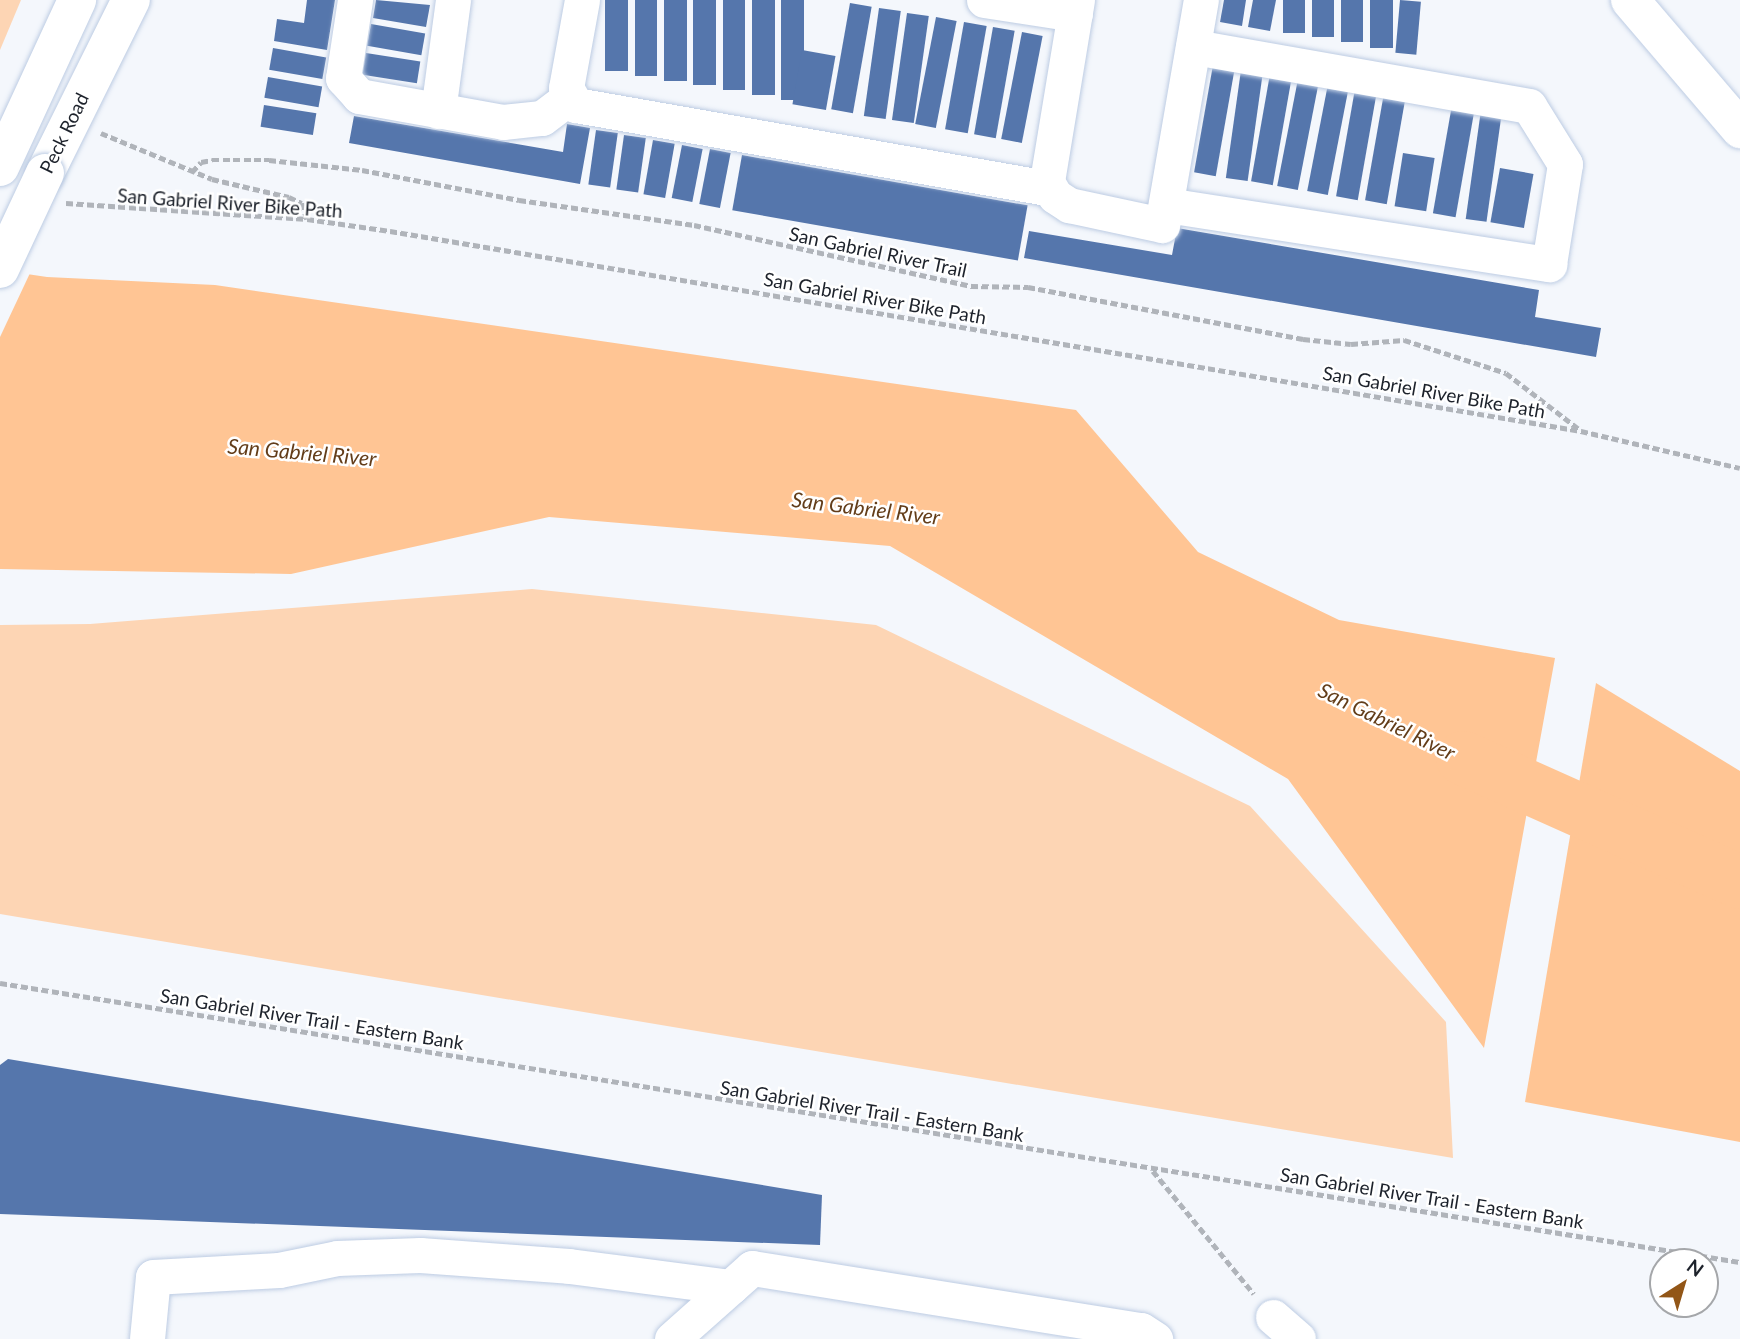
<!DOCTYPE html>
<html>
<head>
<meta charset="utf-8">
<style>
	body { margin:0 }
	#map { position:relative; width:1740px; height:1339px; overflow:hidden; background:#f4f7fc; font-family:Lato,sans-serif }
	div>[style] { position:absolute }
	.green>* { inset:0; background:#fdd5b4 }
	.water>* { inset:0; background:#ffc594 }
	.pier>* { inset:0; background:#f4f7fc }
	.river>* { height:54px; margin:-27px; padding:0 27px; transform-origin:27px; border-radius:27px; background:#ffc594 }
	.building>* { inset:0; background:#5576ac; transform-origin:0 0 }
	.path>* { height:4.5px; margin-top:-2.25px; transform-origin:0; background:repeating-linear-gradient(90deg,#b0b4ba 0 7px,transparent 0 10.5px) }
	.roads { filter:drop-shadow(0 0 2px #bdcce3) drop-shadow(0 0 2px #bdcce3) }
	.minor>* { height:35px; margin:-17.5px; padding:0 17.5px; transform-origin:17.5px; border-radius:17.5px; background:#fff }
	.major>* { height:38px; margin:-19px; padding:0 19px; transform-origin:19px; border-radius:19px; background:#fff }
	.highway>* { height:38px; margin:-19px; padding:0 19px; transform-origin:19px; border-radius:19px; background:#fff }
	.bridges { filter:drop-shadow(0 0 2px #bdcce3) drop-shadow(0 0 2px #bdcce3) }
	.major-bridge>* { height:38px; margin:-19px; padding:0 19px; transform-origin:19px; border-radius:19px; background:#fff }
	span { translate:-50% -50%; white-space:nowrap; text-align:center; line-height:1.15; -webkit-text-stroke:5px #fff; paint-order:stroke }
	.street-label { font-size:19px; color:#1d222b }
	.water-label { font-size:21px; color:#633d19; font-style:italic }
	.north { position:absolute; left:1649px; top:1248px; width:70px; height:70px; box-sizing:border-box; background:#fff; border:2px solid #a5a7aa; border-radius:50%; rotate:37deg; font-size:19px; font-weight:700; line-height:28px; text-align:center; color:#1d222b }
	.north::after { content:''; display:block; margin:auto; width:24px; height:32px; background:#925617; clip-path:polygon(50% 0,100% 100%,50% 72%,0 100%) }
</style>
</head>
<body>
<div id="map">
	<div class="green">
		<div style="clip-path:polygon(0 0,21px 0,0 50px)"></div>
		<div style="clip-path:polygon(532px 589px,876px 625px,1250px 806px,1446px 1022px,1453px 1158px,0 914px,0 625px,90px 624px)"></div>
	</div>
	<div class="water">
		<div style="clip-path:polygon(0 270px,47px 277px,215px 285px,1076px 410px,1198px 552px,1339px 620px,1555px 658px,1484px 1048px,1288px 779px,890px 546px,549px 517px,291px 574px,0 569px)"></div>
		<div style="clip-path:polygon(1596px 683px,1740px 771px,1740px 1142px,1525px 1102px)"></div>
	</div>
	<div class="pier">
		<div style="clip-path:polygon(0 267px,31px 271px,0 337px)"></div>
	</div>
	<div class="river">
		<div style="left:1463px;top:758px;width:303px;rotate:24.1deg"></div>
	</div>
	<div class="building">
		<div style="clip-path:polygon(307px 0,335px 0,327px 50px,274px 41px,277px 19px,304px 23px)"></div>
		<div style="clip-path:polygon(376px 0,430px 5px,426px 27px,373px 18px)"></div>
		<div style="left:605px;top:0;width:23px;height:71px"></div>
		<div style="left:635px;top:0;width:22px;height:76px"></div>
		<div style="left:664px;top:0;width:23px;height:81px"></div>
		<div style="left:693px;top:0;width:23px;height:85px"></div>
		<div style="left:723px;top:0;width:22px;height:90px"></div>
		<div style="left:752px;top:0;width:23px;height:95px"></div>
		<div style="left:781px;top:0;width:23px;height:100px"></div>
		<div style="clip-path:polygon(1224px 0,1246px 0,1242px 26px,1220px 22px)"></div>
		<div style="clip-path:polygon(1253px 0,1276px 0,1270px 31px,1248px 27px)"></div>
		<div style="left:1283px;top:0;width:22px;height:33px"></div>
		<div style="left:1312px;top:0;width:22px;height:37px"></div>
		<div style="left:1341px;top:0;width:22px;height:42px"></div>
		<div style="left:1370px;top:0;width:23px;height:48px"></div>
		<div style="left:1400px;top:0;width:21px;height:53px;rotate:5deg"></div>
		<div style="left:850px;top:3px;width:22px;height:108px;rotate:10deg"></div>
		<div style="left:879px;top:8px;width:22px;height:109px;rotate:8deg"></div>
		<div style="left:907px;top:13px;width:22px;height:108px;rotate:8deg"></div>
		<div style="left:936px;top:17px;width:21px;height:109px;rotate:11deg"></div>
		<div style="left:964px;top:22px;width:23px;height:109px;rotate:10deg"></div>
		<div style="left:371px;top:24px;width:55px;height:22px;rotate:10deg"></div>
		<div style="left:993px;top:27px;width:22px;height:109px;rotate:10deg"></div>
		<div style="left:1022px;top:32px;width:21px;height:109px;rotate:11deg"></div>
		<div style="left:273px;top:48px;width:54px;height:22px;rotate:10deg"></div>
		<div style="left:802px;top:50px;width:34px;height:55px;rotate:10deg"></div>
		<div style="left:366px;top:53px;width:55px;height:22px;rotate:9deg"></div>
		<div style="left:1213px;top:65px;width:22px;height:109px;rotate:10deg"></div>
		<div style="left:1241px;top:70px;width:22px;height:109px;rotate:8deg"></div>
		<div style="left:1270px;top:74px;width:22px;height:109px;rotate:10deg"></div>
		<div style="left:268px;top:77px;width:55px;height:21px;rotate:10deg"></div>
		<div style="left:1298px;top:79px;width:21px;height:109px;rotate:11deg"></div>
		<div style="left:1328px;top:84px;width:21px;height:109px;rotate:11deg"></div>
		<div style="left:1355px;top:89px;width:22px;height:109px;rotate:10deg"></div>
		<div style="left:1384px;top:93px;width:22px;height:109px;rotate:10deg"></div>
		<div style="left:264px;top:105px;width:53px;height:22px;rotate:9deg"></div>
		<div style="left:1452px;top:105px;width:23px;height:110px;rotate:10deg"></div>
		<div style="left:1481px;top:110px;width:21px;height:110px;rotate:8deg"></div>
		<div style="clip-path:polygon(354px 116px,563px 152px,567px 124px,590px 128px,580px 184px,349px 143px)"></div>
		<div style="left:596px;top:130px;width:22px;height:55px;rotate:8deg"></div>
		<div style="left:624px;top:135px;width:22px;height:55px;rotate:8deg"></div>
		<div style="left:653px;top:140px;width:22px;height:55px;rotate:10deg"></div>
		<div style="left:682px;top:145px;width:21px;height:54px;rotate:11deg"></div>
		<div style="left:710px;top:149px;width:21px;height:56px;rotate:11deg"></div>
		<div style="left:1403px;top:153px;width:32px;height:54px;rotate:9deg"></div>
		<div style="left:742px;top:155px;width:290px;height:56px;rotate:10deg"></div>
		<div style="left:1500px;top:168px;width:34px;height:55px;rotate:10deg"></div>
		<div style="clip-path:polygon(1177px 228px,1539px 290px,1535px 317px,1601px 328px,1596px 357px,1024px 258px,1029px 231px,1172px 255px)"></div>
		<div style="clip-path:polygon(8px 1059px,822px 1195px,820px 1245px,0 1214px,0 1065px)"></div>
	</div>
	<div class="path">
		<div style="left:101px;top:133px;width:120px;rotate:22.5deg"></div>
		<div style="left:212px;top:179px;width:79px;rotate:13.2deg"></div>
		<div style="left:289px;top:197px;width:14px;rotate:25deg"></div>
		<div style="left:302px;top:203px;width:17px;rotate:73deg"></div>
		<div style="left:192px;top:172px;width:13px;rotate:-48deg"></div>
		<div style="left:201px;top:162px;width:11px;rotate:-10deg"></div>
		<div style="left:212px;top:160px;width:57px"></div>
		<div style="left:269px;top:160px;width:94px;rotate:6.1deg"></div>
		<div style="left:362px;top:170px;width:160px;rotate:10.8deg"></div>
		<div style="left:519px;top:200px;width:177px;rotate:8.1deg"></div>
		<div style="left:694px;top:225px;width:284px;rotate:12.4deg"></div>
		<div style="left:971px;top:286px;width:57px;rotate:1deg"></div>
		<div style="left:1028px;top:287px;width:280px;rotate:10.7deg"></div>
		<div style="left:1303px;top:339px;width:48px;rotate:5.9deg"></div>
		<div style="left:1351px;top:344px;width:53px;rotate:-4.3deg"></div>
		<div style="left:1404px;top:340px;width:107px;rotate:17.9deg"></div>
		<div style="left:1506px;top:373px;width:92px;rotate:37.5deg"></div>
		<div style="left:66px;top:203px;width:242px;rotate:3.8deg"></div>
		<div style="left:307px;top:219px;width:84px;rotate:8.2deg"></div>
		<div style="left:390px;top:231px;width:1208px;rotate:9.53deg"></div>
		<div style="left:1581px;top:431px;width:163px;rotate:13.1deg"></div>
		<div style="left:0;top:983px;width:1762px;rotate:9.11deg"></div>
		<div style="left:1153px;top:1171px;width:159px;rotate:50.6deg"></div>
	</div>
	<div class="roads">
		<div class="minor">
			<div style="left:355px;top:0;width:79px;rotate:98.7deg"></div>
			<div style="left:343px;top:78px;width:24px;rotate:48deg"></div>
			<div style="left:359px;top:96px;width:146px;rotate:10.2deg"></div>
			<div style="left:503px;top:122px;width:39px;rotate:-6deg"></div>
			<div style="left:542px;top:118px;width:34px;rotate:-37deg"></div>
			<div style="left:582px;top:0;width:89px;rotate:100.3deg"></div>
			<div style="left:566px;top:88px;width:20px;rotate:60deg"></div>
			<div style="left:576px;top:105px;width:480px;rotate:10deg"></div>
			<div style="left:984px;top:0;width:92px;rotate:8.7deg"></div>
			<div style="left:1077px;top:0;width:184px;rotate:99.4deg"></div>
			<div style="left:1047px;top:182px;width:16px;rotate:60deg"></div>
			<div style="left:1055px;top:196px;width:17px;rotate:33deg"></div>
			<div style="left:1069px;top:205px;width:95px;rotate:12.1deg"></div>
			<div style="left:1162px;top:225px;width:228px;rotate:-80.2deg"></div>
			<div style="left:438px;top:111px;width:112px;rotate:-82.3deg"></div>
			<div style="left:1166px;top:205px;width:388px;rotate:8.8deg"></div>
			<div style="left:1549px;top:264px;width:101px;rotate:-80.9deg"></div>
			<div style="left:1565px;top:164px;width:68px;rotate:-121.8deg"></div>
			<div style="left:1529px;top:106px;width:341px;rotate:-170deg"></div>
			<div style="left:1273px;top:1317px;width:33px;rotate:41deg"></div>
			<div style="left:147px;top:1339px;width:62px;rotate:-84.5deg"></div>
			<div style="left:153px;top:1277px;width:126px;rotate:-3.2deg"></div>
			<div style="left:279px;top:1270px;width:59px;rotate:-11.7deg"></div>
			<div style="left:337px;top:1258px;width:83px;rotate:-2.1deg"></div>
			<div style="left:420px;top:1255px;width:149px;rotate:4.2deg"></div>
			<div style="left:569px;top:1266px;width:163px;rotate:7.4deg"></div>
			<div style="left:672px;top:1339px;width:107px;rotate:-41.6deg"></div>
			<div style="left:752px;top:1268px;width:394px;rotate:9.1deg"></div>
			<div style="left:1141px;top:1330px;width:17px;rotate:33deg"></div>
		</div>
		<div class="major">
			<div style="left:0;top:167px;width:184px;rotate:-65.2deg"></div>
			<div style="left:45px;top:173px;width:193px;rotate:-63.6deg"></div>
		</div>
		<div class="highway">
			<div style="left:1630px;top:0;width:170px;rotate:49.5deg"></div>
		</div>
	</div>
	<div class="bridges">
		<div class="major-bridge">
			<div style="left:0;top:269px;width:106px;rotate:-64.9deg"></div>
		</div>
	</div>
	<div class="street-label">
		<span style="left:64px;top:133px;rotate:-64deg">Peck Road</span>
		<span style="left:230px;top:203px;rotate:4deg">San Gabriel River Bike Path</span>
		<span style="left:878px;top:252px;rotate:12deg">San Gabriel River Trail</span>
		<span style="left:875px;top:298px;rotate:10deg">San Gabriel River Bike Path</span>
		<span style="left:1434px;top:392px;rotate:10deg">San Gabriel River Bike Path</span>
		<span style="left:312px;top:1019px;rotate:9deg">San Gabriel River Trail - Eastern Bank</span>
		<span style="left:872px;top:1111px;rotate:9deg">San Gabriel River Trail - Eastern Bank</span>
		<span style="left:1432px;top:1198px;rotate:9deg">San Gabriel River Trail - Eastern Bank</span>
	</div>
	<div class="water-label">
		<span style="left:302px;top:452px;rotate:5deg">San Gabriel River</span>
		<span style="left:866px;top:508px;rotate:7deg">San Gabriel River</span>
		<span style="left:1387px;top:721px;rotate:26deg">San Gabriel River</span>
	</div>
	<div class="north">N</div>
</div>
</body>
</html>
